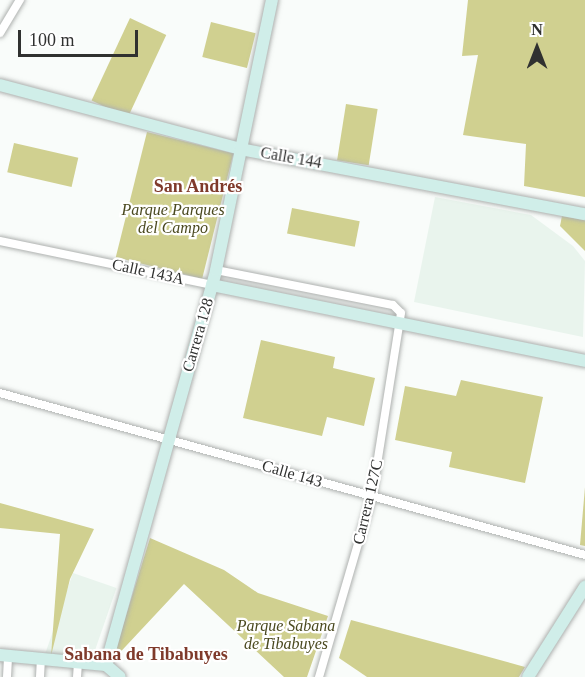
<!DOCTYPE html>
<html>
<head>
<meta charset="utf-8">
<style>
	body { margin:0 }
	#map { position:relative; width:585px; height:677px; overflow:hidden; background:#f9fcfa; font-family:"Times New Roman",serif }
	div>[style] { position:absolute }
	.built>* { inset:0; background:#e9f4ed; transform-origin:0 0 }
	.green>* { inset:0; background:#d0d090; transform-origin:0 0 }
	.roads { filter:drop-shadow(0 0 2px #aeb1af) drop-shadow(0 0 2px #aeb1af) }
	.street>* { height:8px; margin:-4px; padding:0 4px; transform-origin:4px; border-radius:4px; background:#fff }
	.secondary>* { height:12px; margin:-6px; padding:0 6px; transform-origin:6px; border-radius:6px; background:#d0eee9 }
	span { translate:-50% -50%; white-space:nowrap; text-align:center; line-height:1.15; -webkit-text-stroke:4.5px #fff; paint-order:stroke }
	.street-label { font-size:16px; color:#303130 }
	.park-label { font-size:16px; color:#4a491f; font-style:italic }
	.neighbourhood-label { font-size:18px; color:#7f3a2b; font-weight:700 }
	.north { position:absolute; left:507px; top:18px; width:60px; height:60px; -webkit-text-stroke:4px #fff; paint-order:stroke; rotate:0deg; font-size:16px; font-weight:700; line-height:24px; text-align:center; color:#303130 }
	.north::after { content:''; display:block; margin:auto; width:21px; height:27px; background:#303130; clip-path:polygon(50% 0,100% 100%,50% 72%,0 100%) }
	.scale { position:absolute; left:18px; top:30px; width:120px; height:27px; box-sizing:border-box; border:3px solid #303130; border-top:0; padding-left:8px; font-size:18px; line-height:21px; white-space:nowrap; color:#303130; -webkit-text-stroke:4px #fff; paint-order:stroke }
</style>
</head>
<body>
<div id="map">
	<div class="built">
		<div style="clip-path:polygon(435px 197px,531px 215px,573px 246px,585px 261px,583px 337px,414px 302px)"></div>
		<div style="left:73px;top:573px;width:46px;height:86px;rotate:19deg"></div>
	</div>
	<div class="green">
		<div style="clip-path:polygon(468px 0,585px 0,585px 197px,524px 186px,526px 144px,463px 135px,478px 55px,462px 56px)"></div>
		<div style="left:130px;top:18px;width:40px;height:91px;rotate:25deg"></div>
		<div style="left:211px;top:22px;width:46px;height:36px;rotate:14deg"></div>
		<div style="left:346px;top:104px;width:32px;height:57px;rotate:9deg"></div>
		<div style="left:147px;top:132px;width:89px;height:129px;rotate:14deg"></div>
		<div style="left:14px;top:143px;width:66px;height:30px;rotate:13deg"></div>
		<div style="left:292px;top:208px;width:69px;height:26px;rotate:11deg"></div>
		<div style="clip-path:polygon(562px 216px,585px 220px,585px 251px,560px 226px)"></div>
		<div style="clip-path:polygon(261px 340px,335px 357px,333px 368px,375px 378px,364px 426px,327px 417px,322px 436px,243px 418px)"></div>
		<div style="clip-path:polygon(461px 380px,543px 397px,525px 483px,449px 467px,452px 452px,395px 440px,405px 386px,456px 396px)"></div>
		<div style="clip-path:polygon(585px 487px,585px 546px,580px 545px)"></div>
		<div style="clip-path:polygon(0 503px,94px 529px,70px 579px,51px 656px,60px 534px,0 528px)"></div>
		<div style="clip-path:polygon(150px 538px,224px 570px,258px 593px,328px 616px,307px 677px,284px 677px,184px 584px,112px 661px)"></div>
		<div style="clip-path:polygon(351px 620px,456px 648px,525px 667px,519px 677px,367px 677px,339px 658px)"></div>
	</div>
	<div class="roads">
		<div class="street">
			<div style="left:0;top:33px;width:39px;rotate:-59deg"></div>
			<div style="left:0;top:241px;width:217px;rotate:11.7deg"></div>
			<div style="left:216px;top:270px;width:180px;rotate:11.2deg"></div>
			<div style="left:393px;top:305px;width:11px;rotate:45deg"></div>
			<div style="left:401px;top:313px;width:185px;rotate:99deg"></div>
			<div style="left:372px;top:496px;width:189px;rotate:106.3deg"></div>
			<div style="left:0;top:393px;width:607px;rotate:15.48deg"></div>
			<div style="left:7px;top:677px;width:21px;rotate:-87deg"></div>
			<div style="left:40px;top:677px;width:18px;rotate:-87deg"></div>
			<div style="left:77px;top:677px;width:15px;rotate:-86deg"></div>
		</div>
		<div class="secondary">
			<div style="left:0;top:85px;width:248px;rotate:14.9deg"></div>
			<div style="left:240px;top:149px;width:351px;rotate:10.7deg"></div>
			<div style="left:212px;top:285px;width:381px;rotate:11.5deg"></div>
			<div style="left:0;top:655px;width:106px;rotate:5.4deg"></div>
			<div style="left:106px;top:665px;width:410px;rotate:-74.4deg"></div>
			<div style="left:216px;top:270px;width:276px;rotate:-78.3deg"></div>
			<div style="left:106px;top:665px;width:18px;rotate:41deg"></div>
			<div style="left:528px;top:677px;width:107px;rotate:-57.7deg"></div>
		</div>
	</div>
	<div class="street-label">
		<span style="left:291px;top:158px;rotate:10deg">Calle 144</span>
		<span style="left:148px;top:272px;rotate:12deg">Calle 143A</span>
		<span style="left:198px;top:335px;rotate:-74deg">Carrera 128</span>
		<span style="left:292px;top:474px;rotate:16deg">Calle 143</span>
		<span style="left:368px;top:502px;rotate:-77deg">Carrera 127C</span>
	</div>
	<div class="park-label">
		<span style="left:173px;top:219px">Parque Parques<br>del Campo</span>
		<span style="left:286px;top:635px">Parque Sabana<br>de Tibabuyes</span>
	</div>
	<div class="neighbourhood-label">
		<span style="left:198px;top:186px">San Andrés</span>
		<span style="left:146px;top:654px">Sabana de Tibabuyes</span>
	</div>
	<div class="north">N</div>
	<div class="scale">100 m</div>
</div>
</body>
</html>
